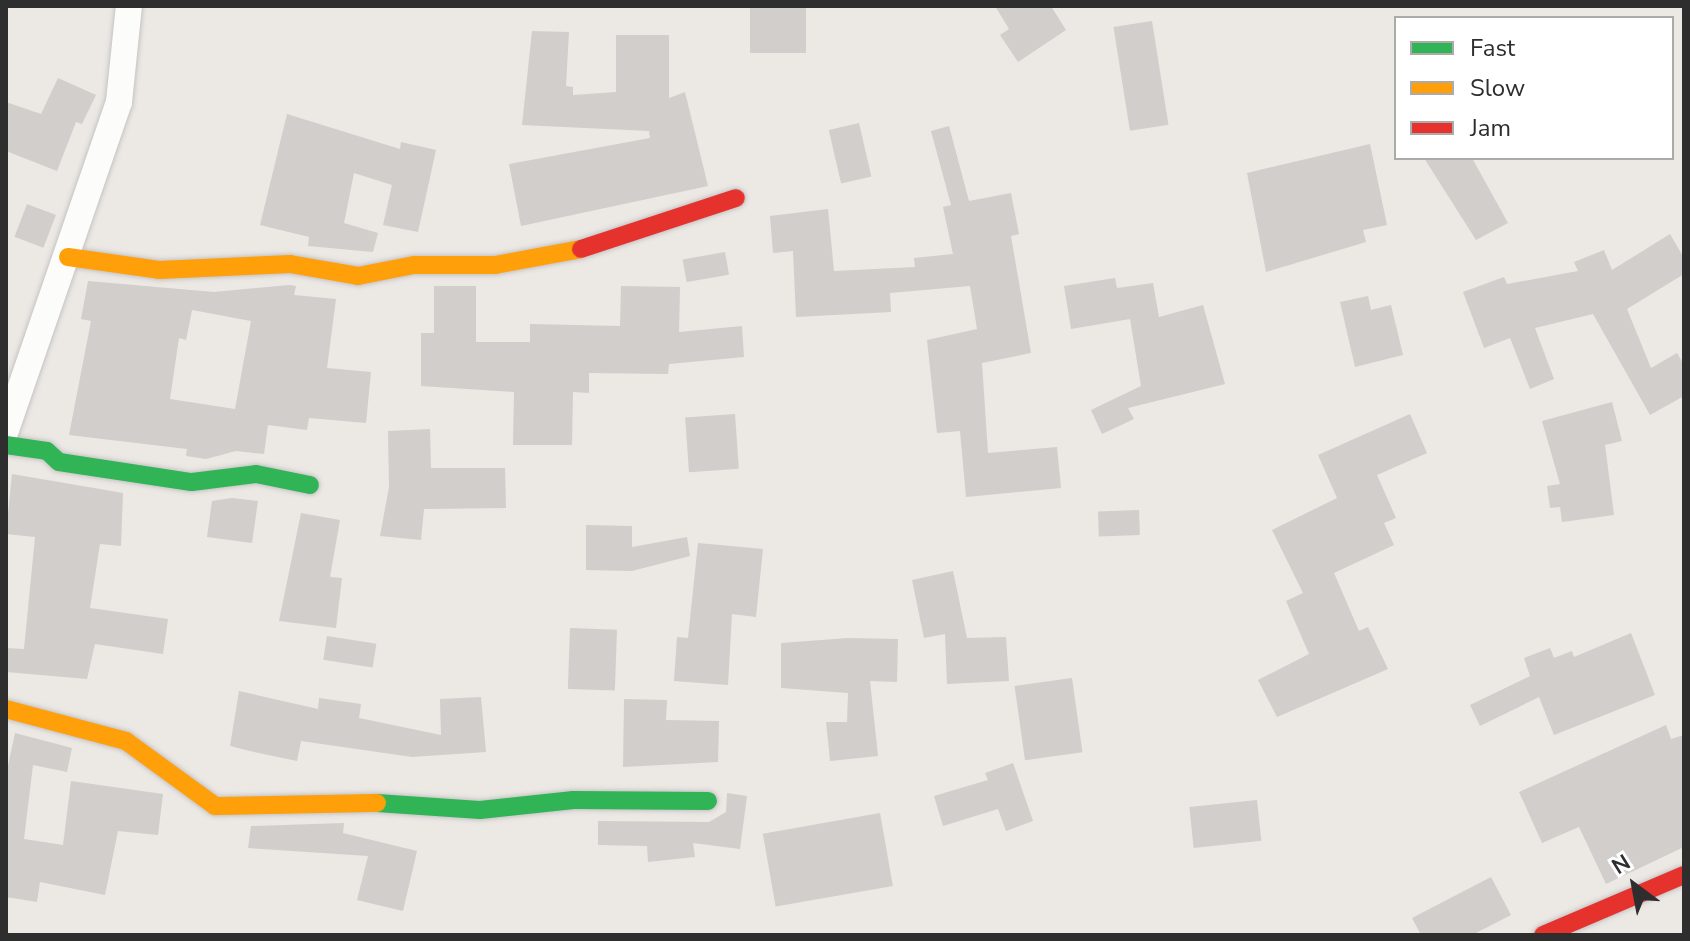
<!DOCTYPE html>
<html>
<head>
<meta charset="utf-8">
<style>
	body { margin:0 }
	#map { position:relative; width:1690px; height:941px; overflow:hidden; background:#ece8e4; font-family:"Nunito Sans",sans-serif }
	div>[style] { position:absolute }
	.building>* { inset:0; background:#d1cecb; transform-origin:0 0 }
	.roads { filter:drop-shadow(0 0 2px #c5c4c5) drop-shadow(0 0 2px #c5c4c5) }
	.street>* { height:26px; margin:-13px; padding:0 13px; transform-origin:13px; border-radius:13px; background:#fcfcfb }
	.fast>* { height:18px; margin:-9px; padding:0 9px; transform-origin:9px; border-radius:9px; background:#30b455 }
	.slow>* { height:18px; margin:-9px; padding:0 9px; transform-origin:9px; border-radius:9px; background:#ff9f0a }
	.jam>* { height:18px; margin:-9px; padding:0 9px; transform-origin:9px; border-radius:9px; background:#e5322d }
	span { translate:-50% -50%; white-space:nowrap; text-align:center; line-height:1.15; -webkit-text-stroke:6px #fff; paint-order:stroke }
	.frame { position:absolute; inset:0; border:8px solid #2e2e2e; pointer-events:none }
	.legend { position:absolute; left:1394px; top:16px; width:280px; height:144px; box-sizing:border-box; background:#fff; border:2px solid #ababab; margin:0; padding:10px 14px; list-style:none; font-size:24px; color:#2e2e2e }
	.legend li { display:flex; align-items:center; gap:16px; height:40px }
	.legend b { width:40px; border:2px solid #ababab }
	.north { position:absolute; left:1594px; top:845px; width:80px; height:80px; -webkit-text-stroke:6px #fff; paint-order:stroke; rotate:328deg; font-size:22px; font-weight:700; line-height:32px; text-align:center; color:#2e2e2e }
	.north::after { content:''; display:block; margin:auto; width:28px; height:36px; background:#2e2e2e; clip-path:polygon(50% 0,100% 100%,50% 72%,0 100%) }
</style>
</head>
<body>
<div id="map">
	<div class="building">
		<div style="left:750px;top:6px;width:56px;height:47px"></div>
		<div style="clip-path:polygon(995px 6px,1051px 6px,1066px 30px,1018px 62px,1000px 35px,1009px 29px)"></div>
		<div style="left:1152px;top:21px;width:105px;height:39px;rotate:81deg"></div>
		<div style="clip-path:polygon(532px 31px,569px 32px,566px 86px,573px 87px,573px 95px,616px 92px,616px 35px,669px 35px,669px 98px,685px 92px,708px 186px,521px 226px,509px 164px,650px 138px,649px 131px,522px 125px)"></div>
		<div style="clip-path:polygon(58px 78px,96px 95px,82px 124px,76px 122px,57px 171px,6px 151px,6px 102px,41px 114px)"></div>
		<div style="clip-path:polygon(287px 114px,400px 149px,401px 142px,436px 150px,418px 232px,383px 225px,392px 185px,354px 173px,344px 223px,378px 233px,373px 252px,308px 246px,309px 237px,260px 225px)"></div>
		<div style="left:859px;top:123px;width:55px;height:31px;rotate:77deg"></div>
		<div style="clip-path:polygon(949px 126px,969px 201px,1011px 193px,1019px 234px,1011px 236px,1031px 353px,982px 363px,988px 453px,1057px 447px,1061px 488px,966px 497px,960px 431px,937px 433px,927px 340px,977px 329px,970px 286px,890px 293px,891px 312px,796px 317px,793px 251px,773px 253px,770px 216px,828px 209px,834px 271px,915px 267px,914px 258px,953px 254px,943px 207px,951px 205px,931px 131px)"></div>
		<div style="clip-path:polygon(1370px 144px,1387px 225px,1363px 230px,1366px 242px,1266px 272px,1247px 173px)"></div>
		<div style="clip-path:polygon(1424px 158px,1472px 158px,1508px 223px,1476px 240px)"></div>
		<div style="left:27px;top:204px;width:31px;height:35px;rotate:21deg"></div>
		<div style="clip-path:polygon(1670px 234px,1684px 258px,1684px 274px,1627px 309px,1651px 368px,1677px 353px,1684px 365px,1684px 396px,1650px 415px,1593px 314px,1535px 328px,1554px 379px,1530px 389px,1510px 338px,1484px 348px,1463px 292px,1504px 277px,1507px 284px,1578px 271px,1574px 262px,1604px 250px,1612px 270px)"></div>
		<div style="left:725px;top:252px;width:23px;height:43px;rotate:80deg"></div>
		<div style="clip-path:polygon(1115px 278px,1117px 288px,1153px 283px,1159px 317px,1203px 305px,1225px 384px,1128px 408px,1134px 419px,1102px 434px,1091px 410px,1141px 386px,1130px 319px,1071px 329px,1064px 286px)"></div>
		<div style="clip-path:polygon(evenodd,88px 281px,214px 292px,289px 285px,296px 286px,294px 295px,336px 299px,327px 368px,371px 372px,366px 423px,309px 418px,307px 430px,268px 425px,264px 454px,236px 451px,206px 459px,186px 456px,187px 449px,69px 435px,91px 321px,81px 319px,88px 281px,192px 310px,251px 321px,235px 409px,170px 399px,179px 338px,186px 340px,192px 310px)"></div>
		<div style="clip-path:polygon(434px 286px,476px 286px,476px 342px,530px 342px,530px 324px,620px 326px,621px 286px,680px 287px,679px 332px,742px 326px,744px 357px,669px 364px,668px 374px,589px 373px,589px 393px,573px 392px,572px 445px,513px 445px,514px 392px,421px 386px,421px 333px,434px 333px)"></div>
		<div style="clip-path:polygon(1368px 296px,1371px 310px,1391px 305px,1403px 355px,1355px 367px,1340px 302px)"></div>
		<div style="clip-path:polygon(1612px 402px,1622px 441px,1605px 445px,1614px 515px,1562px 522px,1560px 507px,1550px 508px,1547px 486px,1560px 484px,1542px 421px)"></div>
		<div style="left:735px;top:414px;width:55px;height:50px;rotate:86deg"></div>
		<div style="clip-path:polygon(1410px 414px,1427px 453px,1377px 475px,1396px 518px,1384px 523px,1394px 545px,1334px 573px,1359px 631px,1368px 627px,1388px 669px,1277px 717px,1258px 680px,1309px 654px,1286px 601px,1303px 593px,1272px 530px,1337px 498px,1318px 455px)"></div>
		<div style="clip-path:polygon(430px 429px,431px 468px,505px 468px,506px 508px,424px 509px,421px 540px,380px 536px,389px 487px,388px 431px)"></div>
		<div style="clip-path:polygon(12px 474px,123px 493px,121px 546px,100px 544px,90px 608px,168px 619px,163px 654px,95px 644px,87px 679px,6px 672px,6px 648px,24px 649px,35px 537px,6px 534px)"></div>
		<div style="clip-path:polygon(232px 498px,258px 501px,252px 543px,207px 537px,212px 501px)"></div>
		<div style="left:1139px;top:510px;width:25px;height:41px;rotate:88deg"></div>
		<div style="clip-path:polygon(301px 513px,340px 520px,330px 577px,342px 578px,336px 628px,279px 621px)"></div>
		<div style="clip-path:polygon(586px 525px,632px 526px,632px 547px,687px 537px,690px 556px,632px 571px,586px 570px)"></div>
		<div style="clip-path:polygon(698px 543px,763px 549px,756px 617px,732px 614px,728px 685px,674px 681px,677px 637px,688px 638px)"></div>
		<div style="clip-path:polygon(953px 571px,967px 638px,1006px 637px,1009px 681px,947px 684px,945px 634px,924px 638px,912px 580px)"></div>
		<div style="left:570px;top:628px;width:47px;height:61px;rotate:2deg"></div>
		<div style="clip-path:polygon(1631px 633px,1655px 695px,1554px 735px,1539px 697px,1480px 726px,1470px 705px,1530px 676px,1524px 658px,1550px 648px,1554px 658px,1572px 651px,1574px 657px)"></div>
		<div style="left:327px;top:636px;width:50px;height:24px;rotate:9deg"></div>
		<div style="clip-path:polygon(848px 638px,898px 639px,897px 682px,870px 681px,878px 756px,830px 761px,826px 722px,847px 722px,848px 693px,781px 688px,781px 643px)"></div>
		<div style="left:1072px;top:678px;width:75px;height:58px;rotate:82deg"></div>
		<div style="clip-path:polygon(239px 691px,318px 709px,319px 698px,361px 704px,359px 718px,441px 735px,440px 699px,481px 697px,486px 752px,412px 757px,301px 741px,297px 761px,254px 752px,230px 746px)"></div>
		<div style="clip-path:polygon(624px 699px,667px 700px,666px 720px,719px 721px,718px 762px,623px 767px)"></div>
		<div style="clip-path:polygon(1666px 725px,1671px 739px,1684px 735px,1684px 847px,1606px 884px,1579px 827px,1542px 843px,1519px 792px)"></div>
		<div style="clip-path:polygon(15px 733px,72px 748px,67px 772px,33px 765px,24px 839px,63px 845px,71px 781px,163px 794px,158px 835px,118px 831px,105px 895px,40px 882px,37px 902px,6px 897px,6px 775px)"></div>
		<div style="clip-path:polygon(1013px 763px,1033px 821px,1006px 831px,998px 809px,943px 826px,934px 796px,988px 780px,985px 773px)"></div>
		<div style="clip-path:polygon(727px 793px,747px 796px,740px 849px,693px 843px,695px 857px,648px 862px,647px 846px,598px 845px,598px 821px,709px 822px,726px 812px)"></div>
		<div style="left:1257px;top:800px;width:41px;height:68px;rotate:84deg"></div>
		<div style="left:880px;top:813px;width:74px;height:119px;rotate:80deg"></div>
		<div style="clip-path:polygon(344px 823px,343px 833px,417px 851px,403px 911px,357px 900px,368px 856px,248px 848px,251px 826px)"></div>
		<div style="clip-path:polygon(1491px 877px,1511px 915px,1472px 935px,1421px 935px,1412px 918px)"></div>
	</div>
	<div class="roads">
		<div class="street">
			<div style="left:6px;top:430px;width:347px;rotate:-71deg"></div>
			<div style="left:119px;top:102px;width:97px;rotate:-84.1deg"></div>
		</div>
		<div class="fast">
			<div style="left:6px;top:445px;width:41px;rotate:8.3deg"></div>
			<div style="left:47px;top:451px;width:16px;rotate:43deg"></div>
			<div style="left:59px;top:462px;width:134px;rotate:8.6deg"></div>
			<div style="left:192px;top:482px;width:64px;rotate:-7.1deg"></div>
			<div style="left:256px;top:474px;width:55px;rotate:11.5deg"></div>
			<div style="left:377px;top:803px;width:103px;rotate:3.9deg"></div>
			<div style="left:480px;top:810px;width:94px;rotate:-6.1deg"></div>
			<div style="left:573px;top:800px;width:135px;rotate:0.4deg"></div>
		</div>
		<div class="slow">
			<div style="left:68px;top:257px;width:92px;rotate:8.1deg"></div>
			<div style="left:159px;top:270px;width:131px;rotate:-2.6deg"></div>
			<div style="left:290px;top:264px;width:69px;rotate:10deg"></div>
			<div style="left:358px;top:276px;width:57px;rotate:-11.1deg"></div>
			<div style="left:414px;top:265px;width:81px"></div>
			<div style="left:495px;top:265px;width:87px;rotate:-10.5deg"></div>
			<div style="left:6px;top:709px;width:124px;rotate:14.9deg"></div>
			<div style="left:126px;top:741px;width:110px;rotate:36.1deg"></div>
			<div style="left:215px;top:806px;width:162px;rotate:-1.1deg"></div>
		</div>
		<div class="jam">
			<div style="left:581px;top:249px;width:163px;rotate:-18.2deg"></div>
			<div style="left:1543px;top:935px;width:153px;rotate:-23.1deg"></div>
		</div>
	</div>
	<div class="frame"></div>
	<ul class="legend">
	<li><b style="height:10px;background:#30b455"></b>Fast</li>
	<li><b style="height:10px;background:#ff9f0a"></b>Slow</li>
	<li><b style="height:10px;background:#e5322d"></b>Jam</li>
	</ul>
	<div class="north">N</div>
</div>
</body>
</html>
